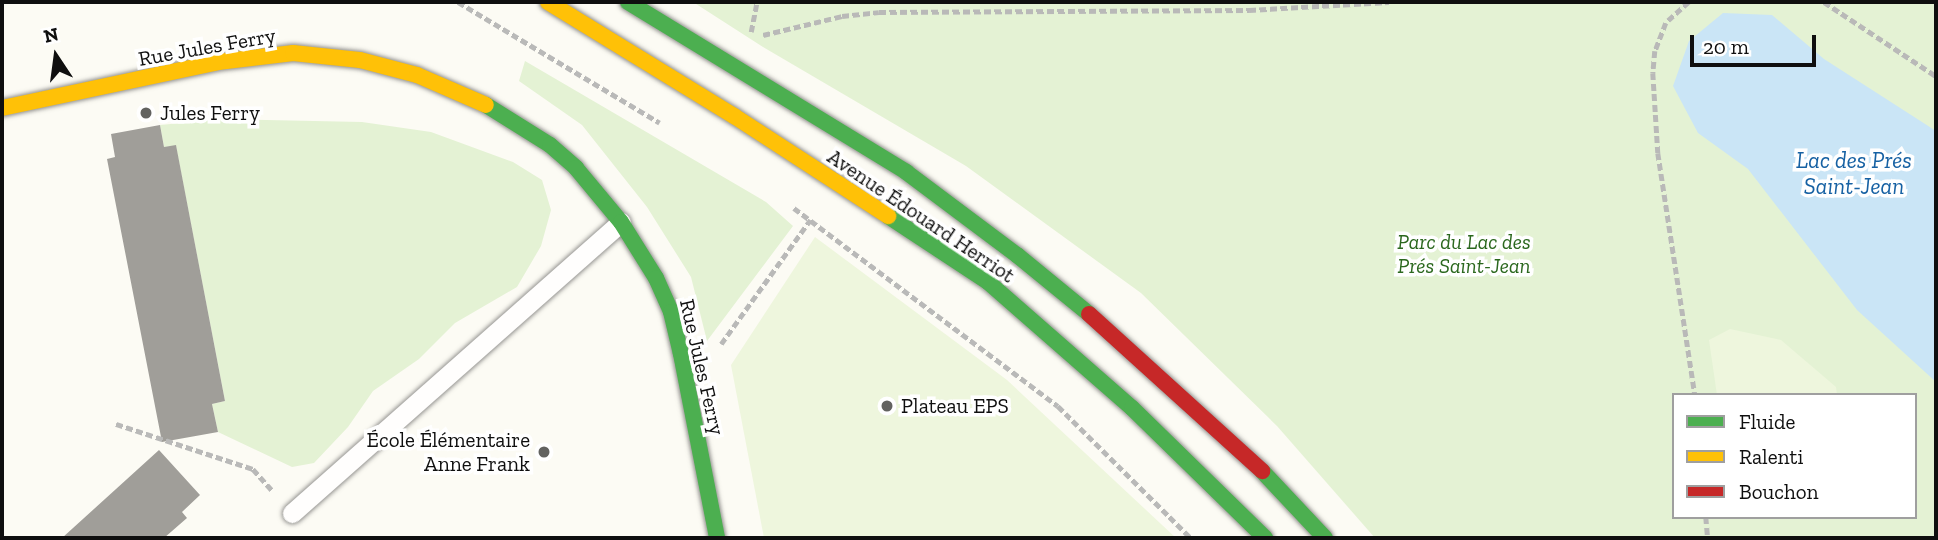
<!DOCTYPE html>
<html>
<head>
<meta charset="utf-8">
<style>
	body { margin:0 }
	#map { position:relative; width:1938px; height:540px; overflow:hidden; background:#fcfbf4; font-family:"Zilla Slab",serif }
	div>[style] { position:absolute }
	.green>* { inset:0; background:#e4f2d4 }
	.pitch>* { inset:0; background:#eef6dd }
	.water>* { inset:0; background:#cae5f6 }
	.building>* { inset:0; background:#a09e99 }
	.path>* { height:4.5px; margin-top:-2.25px; transform-origin:0; background:repeating-linear-gradient(90deg,#b9b9b8 0 7px,transparent 0 10.5px) }
	.roads { filter:drop-shadow(0 0 2px #969592) drop-shadow(0 0 2px #969592) }
	.lane>* { height:19px; margin:-9.5px; padding:0 9.5px; transform-origin:9.5px; border-radius:9.5px; background:#fffefd }
	.fast>* { height:16px; margin:-8px; padding:0 8px; transform-origin:8px; border-radius:8px; background:#4caf50 }
	.slow>* { height:16px; margin:-8px; padding:0 8px; transform-origin:8px; border-radius:8px; background:#ffc107 }
	.jam>* { height:16px; margin:-8px; padding:0 8px; transform-origin:8px; border-radius:8px; background:#c62828 }
	.dots>* { width:19px; height:19px; translate:-50% -50%; box-sizing:border-box; border:4px solid #fff; border-radius:50% }
	span { translate:-50% -50%; white-space:nowrap; text-align:center; line-height:1.15; -webkit-text-stroke:7px #fff; paint-order:stroke }
	.street-label { font-size:21px; color:#0f0f0f }
	.poi-label { font-size:21px; color:#0f0f0f }
	.left { translate:0 -50%; text-align:left }
	.right { translate:-100% -50%; text-align:right }
	.park-label { font-size:21px; color:#2b681e; font-style:italic }
	.water-label { font-size:23px; color:#1661a3; font-style:italic }
	.frame { position:absolute; inset:0; border:4px solid #0f0f0f; pointer-events:none }
	.legend { position:absolute; left:1672px; top:393px; width:245px; height:126px; box-sizing:border-box; background:#fff; border:2px solid #9f9f9f; margin:0; padding:9px 12px; list-style:none; font-size:21px; color:#0f0f0f }
	.legend li { display:flex; align-items:center; gap:14px; height:35px }
	.legend b { width:35px; border:2px solid #9f9f9f }
	.north { position:absolute; left:21px; top:21px; width:70px; height:70px; -webkit-text-stroke:5px #fff; paint-order:stroke; rotate:347deg; font-size:19px; font-weight:700; line-height:28px; text-align:center; color:#0f0f0f }
	.north::after { content:''; display:block; margin:auto; width:24px; height:32px; background:#0f0f0f; clip-path:polygon(50% 0,100% 100%,50% 72%,0 100%) }
	.scale { position:absolute; left:1690px; top:35px; width:126px; height:32px; box-sizing:border-box; border:4px solid #0f0f0f; border-top:0; padding-left:9px; font-size:21px; line-height:24px; white-space:nowrap; color:#0f0f0f; -webkit-text-stroke:5px #fff; paint-order:stroke }
</style>
</head>
<body>
<div id="map">
	<div class="green">
		<div style="clip-path:polygon(evenodd,693px 2px,1936px 2px,1936px 538px,1375px 538px,1277px 426px,1141px 293px,966px 166px,763px 47px,693px 2px,1674px 395px,1915px 395px,1915px 517px,1674px 517px,1674px 395px)"></div>
		<div style="clip-path:polygon(525px 61px,766px 202px,793px 226px,707px 341px,691px 277px,647px 207px,582px 125px,519px 81px)"></div>
		<div style="clip-path:polygon(224px 119px,362px 122px,431px 132px,513px 162px,542px 180px,551px 210px,541px 246px,517px 287px,455px 323px,419px 359px,373px 391px,348px 427px,314px 463px,292px 467px,218px 432px,212px 404px,225px 401px,176px 146px,164px 147px,160px 125px)"></div>
	</div>
	<div class="pitch">
		<div style="clip-path:polygon(815px 237px,1007px 380px,1176px 538px,764px 538px,731px 365px)"></div>
		<div style="clip-path:polygon(1730px 329px,1781px 340px,1836px 387px,1837px 395px,1717px 395px,1709px 340px)"></div>
	</div>
	<div class="water">
		<div style="clip-path:polygon(1723px 13px,1772px 15px,1824px 59px,1936px 131px,1936px 382px,1857px 310px,1748px 169px,1698px 133px,1673px 86px,1689px 41px)"></div>
	</div>
	<div class="building">
		<div style="clip-path:polygon(160px 125px,164px 147px,176px 145px,225px 401px,212px 404px,218px 432px,162px 442px,107px 159px,115px 157px,111px 134px)"></div>
		<div style="clip-path:polygon(159px 450px,200px 495px,182px 512px,187px 518px,164px 538px,62px 538px)"></div>
	</div>
	<div class="path">
		<div style="left:458px;top:2px;width:235px;rotate:30.9deg"></div>
		<div style="left:1689px;top:2px;width:31px;rotate:138deg"></div>
		<div style="left:1666px;top:23px;width:30px;rotate:111deg"></div>
		<div style="left:1655px;top:51px;width:22px;rotate:95deg"></div>
		<div style="left:1653px;top:73px;width:80px;rotate:86.4deg"></div>
		<div style="left:1658px;top:153px;width:245px;rotate:81.3deg"></div>
		<div style="left:1824px;top:2px;width:134px;rotate:33.5deg"></div>
		<div style="left:751px;top:32px;width:31px;rotate:-79deg"></div>
		<div style="left:763px;top:35px;width:81px;rotate:-13.5deg"></div>
		<div style="left:842px;top:16px;width:37px;rotate:-6deg"></div>
		<div style="left:879px;top:12px;width:370px;rotate:-0.3deg"></div>
		<div style="left:1249px;top:10px;width:140px;rotate:-3.3deg"></div>
		<div style="left:794px;top:208px;width:330px;rotate:36.9deg"></div>
		<div style="left:1058px;top:406px;width:187px;rotate:44.8deg"></div>
		<div style="left:721px;top:344px;width:153px;rotate:-54.3deg"></div>
		<div style="left:116px;top:424px;width:144px;rotate:18.2deg"></div>
		<div style="left:253px;top:469px;width:30px;rotate:48deg"></div>
		<div style="left:1706px;top:517px;width:21px;rotate:85deg"></div>
	</div>
	<div class="roads">
		<div class="lane">
			<div style="left:292px;top:513px;width:439px;rotate:-41.5deg"></div>
		</div>
		<div class="fast">
			<div style="left:628px;top:2px;width:326px;rotate:31.4deg"></div>
			<div style="left:906px;top:172px;width:139px;rotate:36.8deg"></div>
			<div style="left:1017px;top:255px;width:93px;rotate:39.3deg"></div>
			<div style="left:486px;top:105px;width:75px;rotate:32deg"></div>
			<div style="left:550px;top:145px;width:35px;rotate:41deg"></div>
			<div style="left:576px;top:168px;width:70px;rotate:50.2deg"></div>
			<div style="left:621px;top:222px;width:66px;rotate:58deg"></div>
			<div style="left:656px;top:278px;width:37px;rotate:66deg"></div>
			<div style="left:671px;top:312px;width:43px;rotate:76.6deg"></div>
			<div style="left:681px;top:354px;width:187px;rotate:78.9deg"></div>
			<div style="left:888px;top:216px;width:120px;rotate:33.4deg"></div>
			<div style="left:988px;top:282px;width:191px;rotate:41.2deg"></div>
			<div style="left:1132px;top:408px;width:186px;rotate:44.3deg"></div>
			<div style="left:1262px;top:471px;width:92px;rotate:46.8deg"></div>
		</div>
		<div class="slow">
			<div style="left:548px;top:2px;width:218px;rotate:31.5deg"></div>
			<div style="left:734px;top:116px;width:184px;rotate:33deg"></div>
			<div style="left:2px;top:108px;width:221px;rotate:-12deg"></div>
			<div style="left:218px;top:62px;width:76px;rotate:-6.8deg"></div>
			<div style="left:293px;top:53px;width:67px;rotate:6deg"></div>
			<div style="left:360px;top:60px;width:59px;rotate:14.7deg"></div>
			<div style="left:417px;top:75px;width:75px;rotate:23.5deg"></div>
		</div>
		<div class="jam">
			<div style="left:1089px;top:314px;width:234px;rotate:42.2deg"></div>
		</div>
	</div>
	<div class="dots">
		<div style="left:146px;top:113px;background:#62625f"></div>
		<div style="left:887px;top:406px;background:#62625f"></div>
		<div style="left:544px;top:452px;background:#62625f"></div>
	</div>
	<div class="street-label">
		<span style="left:207px;top:47px;rotate:-10deg">Rue Jules Ferry</span>
		<span style="left:921px;top:216px;rotate:34deg">Avenue Édouard Herriot</span>
		<span style="left:702px;top:367px;rotate:77deg">Rue Jules Ferry</span>
	</div>
	<div class="poi-label">
		<span class="left" style="left:160px;top:113px">Jules Ferry</span>
		<span class="left" style="left:901px;top:406px">Plateau EPS</span>
		<span class="right" style="left:530px;top:452px">École Élémentaire<br>Anne Frank</span>
	</div>
	<div class="park-label">
		<span style="left:1464px;top:254px">Parc du Lac des<br>Prés Saint-Jean</span>
	</div>
	<div class="water-label">
		<span style="left:1854px;top:173px">Lac des Prés<br>Saint-Jean</span>
	</div>
	<div class="frame"></div>
	<ul class="legend">
	<li><b style="height:9px;background:#4caf50"></b>Fluide</li>
	<li><b style="height:9px;background:#ffc107"></b>Ralenti</li>
	<li><b style="height:9px;background:#c62828"></b>Bouchon</li>
	</ul>
	<div class="north">N</div>
	<div class="scale">20 m</div>
</div>
</body>
</html>
